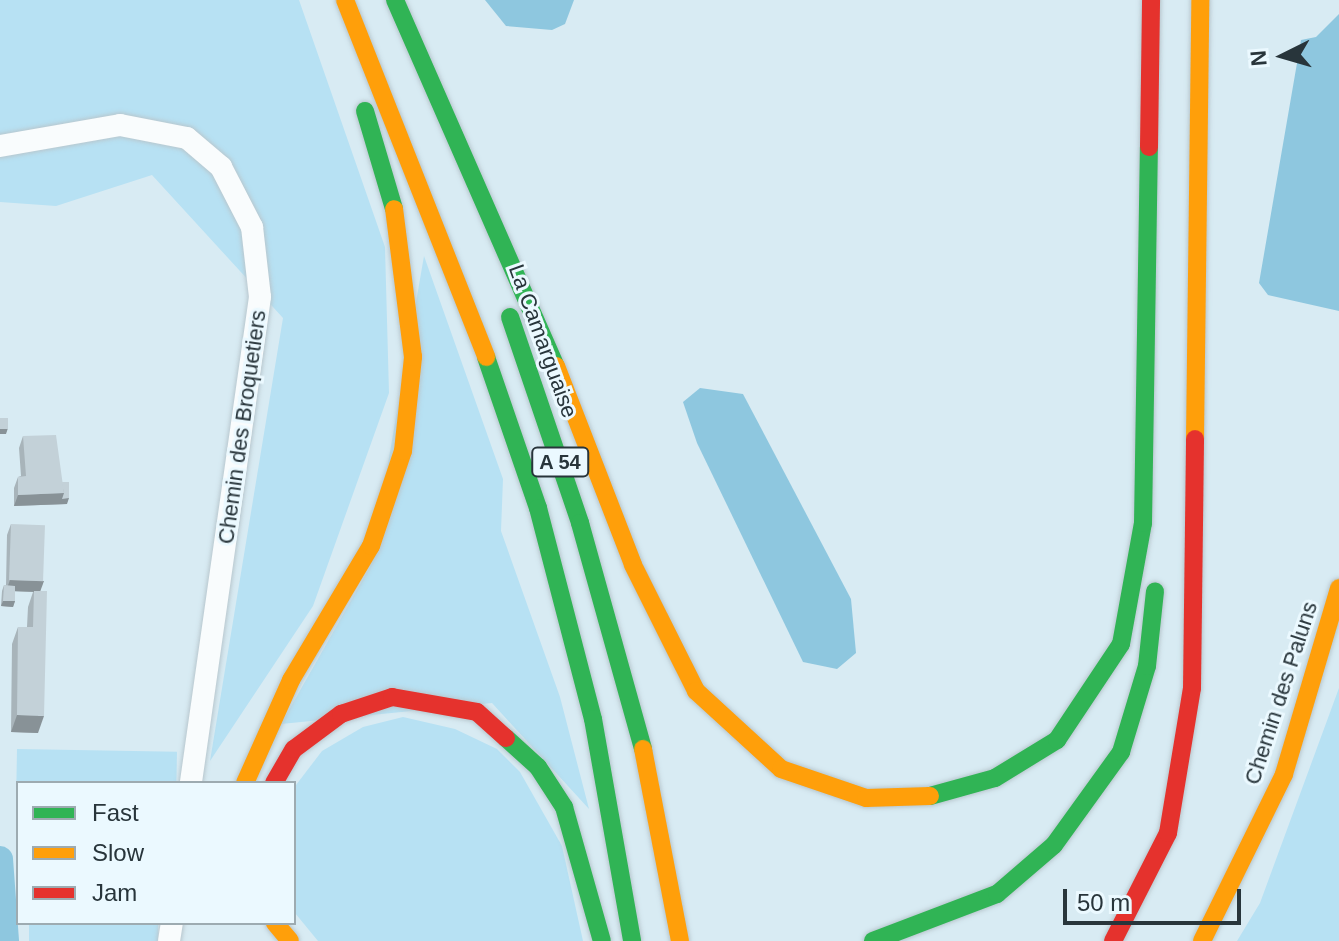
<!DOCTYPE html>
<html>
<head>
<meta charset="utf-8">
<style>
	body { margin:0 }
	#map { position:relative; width:1339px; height:941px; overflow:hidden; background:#d8ebf3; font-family:Helvetica,sans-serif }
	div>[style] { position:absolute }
	.green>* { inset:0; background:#b7e1f3; transform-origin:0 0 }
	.water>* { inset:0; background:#8ec7df }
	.canal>* { height:26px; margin:-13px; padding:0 13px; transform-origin:13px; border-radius:13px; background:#8ec7df }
	.roads { filter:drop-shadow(0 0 2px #b8c7ce) drop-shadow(0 0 2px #b8c7ce) }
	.street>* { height:22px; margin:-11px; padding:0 11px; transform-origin:11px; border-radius:11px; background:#f9fcfd }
	.fast>* { height:18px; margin:-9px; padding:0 9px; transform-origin:9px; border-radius:9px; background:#30b455 }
	.slow>* { height:18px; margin:-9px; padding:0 9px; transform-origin:9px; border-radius:9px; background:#ff9f0a }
	.jam>* { height:18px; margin:-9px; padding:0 9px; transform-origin:9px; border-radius:9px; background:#e5322d }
	.wall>* { inset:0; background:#a8b4ba }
	.shaded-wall>* { inset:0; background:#889297 }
	.building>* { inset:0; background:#c3d1d8; transform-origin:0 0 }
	span { translate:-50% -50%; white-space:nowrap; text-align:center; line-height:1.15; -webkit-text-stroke:6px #ebf9ff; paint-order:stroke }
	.shield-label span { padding:2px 6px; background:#ebf9ff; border:2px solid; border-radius:6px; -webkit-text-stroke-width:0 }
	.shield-label { font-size:20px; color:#28353b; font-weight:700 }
	.street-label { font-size:22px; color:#28353b }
	.legend { position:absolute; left:16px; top:781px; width:280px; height:144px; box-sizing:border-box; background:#ebf9ff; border:2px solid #9dabb1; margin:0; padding:10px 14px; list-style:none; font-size:24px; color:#28353b }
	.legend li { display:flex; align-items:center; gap:16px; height:40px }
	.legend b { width:40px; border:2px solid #9dabb1 }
	.north { position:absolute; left:1243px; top:16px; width:80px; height:80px; -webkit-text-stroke:6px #ebf9ff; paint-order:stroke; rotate:265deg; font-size:22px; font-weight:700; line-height:32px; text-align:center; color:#28353b }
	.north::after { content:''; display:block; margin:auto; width:28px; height:36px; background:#28353b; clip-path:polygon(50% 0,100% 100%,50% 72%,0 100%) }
	.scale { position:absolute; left:1063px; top:889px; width:178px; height:36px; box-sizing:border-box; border:4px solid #28353b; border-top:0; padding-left:10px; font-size:24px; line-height:28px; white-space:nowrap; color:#28353b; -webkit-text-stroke:6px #ebf9ff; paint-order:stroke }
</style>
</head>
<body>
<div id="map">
	<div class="green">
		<div style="clip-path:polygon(0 0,299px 0,385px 247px,389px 393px,313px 606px,210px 761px,283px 318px,152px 175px,56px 206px,0 202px)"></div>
		<div style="clip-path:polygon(424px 256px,503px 479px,501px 531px,560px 697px,589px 809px,492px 703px,281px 724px,370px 567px)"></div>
		<div style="clip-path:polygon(1339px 688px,1339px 941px,1237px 941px,1260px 903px)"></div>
		<div style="clip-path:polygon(403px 717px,455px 729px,497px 749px,520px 772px,562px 846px,583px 941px,318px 941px,295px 913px,296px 785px,322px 751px,363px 727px)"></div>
		<div style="left:17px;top:749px;width:160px;height:34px;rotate:1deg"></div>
		<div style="left:29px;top:923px;width:129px;height:18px"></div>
	</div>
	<div class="water">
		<div style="clip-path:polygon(485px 0,574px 0,565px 24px,552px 30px,506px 26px)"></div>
		<div style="clip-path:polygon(1339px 14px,1339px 311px,1268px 295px,1259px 283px,1301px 40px,1316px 37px)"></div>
		<div style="clip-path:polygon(700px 388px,743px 394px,851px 599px,856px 653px,837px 669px,803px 662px,697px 443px,683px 402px)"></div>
	</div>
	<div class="canal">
		<div style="left:0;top:859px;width:82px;rotate:85.8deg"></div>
	</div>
	<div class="roads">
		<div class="street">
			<div style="left:0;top:146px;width:122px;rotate:-9.9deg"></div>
			<div style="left:120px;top:125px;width:68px;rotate:11deg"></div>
			<div style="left:187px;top:138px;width:45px;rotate:40.5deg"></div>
			<div style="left:221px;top:167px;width:68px;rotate:62.7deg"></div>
			<div style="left:252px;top:227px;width:70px;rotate:83.5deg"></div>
			<div style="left:260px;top:297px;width:491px;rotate:98.1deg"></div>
			<div style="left:169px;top:941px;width:18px;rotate:-81deg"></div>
		</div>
		<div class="fast">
			<div style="left:395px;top:0;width:400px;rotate:66.3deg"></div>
			<div style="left:365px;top:111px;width:102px;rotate:73.5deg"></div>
			<div style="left:510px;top:317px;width:218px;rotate:71.2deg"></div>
			<div style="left:580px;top:523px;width:235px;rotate:74.4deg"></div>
			<div style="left:486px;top:357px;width:160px;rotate:71deg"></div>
			<div style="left:538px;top:508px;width:218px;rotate:75.4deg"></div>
			<div style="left:593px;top:719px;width:225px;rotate:80deg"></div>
			<div style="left:506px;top:738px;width:43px;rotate:42.2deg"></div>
			<div style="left:538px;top:767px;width:48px;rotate:57deg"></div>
			<div style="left:564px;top:807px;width:139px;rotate:74.2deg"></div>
			<div style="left:930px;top:796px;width:67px;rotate:-15.5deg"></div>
			<div style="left:995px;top:778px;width:73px;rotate:-31.5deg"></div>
			<div style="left:1057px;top:740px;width:115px;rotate:-56.3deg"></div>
			<div style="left:1121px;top:644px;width:123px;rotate:-79.7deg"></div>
			<div style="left:1143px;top:523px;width:376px;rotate:-89.1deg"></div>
			<div style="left:873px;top:941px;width:133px;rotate:-20.8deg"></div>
			<div style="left:997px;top:894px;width:75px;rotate:-40.7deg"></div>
			<div style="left:1054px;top:845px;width:115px;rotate:-54.2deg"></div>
			<div style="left:1121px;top:752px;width:90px;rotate:-73.2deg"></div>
			<div style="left:1147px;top:666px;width:75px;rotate:-83.9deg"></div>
		</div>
		<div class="slow">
			<div style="left:345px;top:0;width:384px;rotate:68.4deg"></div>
			<div style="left:556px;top:366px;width:213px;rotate:68.8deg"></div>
			<div style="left:633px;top:565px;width:141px;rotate:63.4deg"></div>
			<div style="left:696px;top:691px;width:115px;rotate:42.5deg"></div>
			<div style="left:781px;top:769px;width:90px;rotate:18.8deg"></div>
			<div style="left:866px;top:798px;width:64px;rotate:-1.8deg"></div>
			<div style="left:1195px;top:439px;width:439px;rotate:-89.3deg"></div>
			<div style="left:643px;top:749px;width:196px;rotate:79.1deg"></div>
			<div style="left:245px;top:783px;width:113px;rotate:-65.9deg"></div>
			<div style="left:291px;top:680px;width:156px;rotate:-59.2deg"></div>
			<div style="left:371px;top:546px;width:100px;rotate:-71.4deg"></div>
			<div style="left:403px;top:451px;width:95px;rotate:-83.9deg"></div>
			<div style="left:413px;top:357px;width:149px;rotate:-97.3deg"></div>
			<div style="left:275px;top:923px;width:23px;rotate:50deg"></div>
			<div style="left:1202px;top:941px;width:186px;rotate:-63.8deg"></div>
			<div style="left:1284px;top:774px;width:194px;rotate:-73.5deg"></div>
		</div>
		<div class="jam">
			<div style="left:1149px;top:147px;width:147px;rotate:-89.2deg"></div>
			<div style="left:274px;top:783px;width:39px;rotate:-60deg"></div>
			<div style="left:294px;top:749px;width:59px;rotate:-36.7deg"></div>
			<div style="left:341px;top:714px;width:54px;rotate:-18.4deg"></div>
			<div style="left:392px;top:697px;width:86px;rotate:10deg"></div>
			<div style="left:477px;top:712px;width:39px;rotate:42deg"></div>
			<div style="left:1113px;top:941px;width:121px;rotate:-63deg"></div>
			<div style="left:1168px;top:833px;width:147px;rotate:-80.6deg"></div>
			<div style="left:1192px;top:688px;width:249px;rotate:-89.3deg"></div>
		</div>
	</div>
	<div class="wall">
		<div style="clip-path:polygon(23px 436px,62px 482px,67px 504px,14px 506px,14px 488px,18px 477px,21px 476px,19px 448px)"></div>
		<div style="clip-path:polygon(11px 524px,40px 591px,38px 733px,11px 732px,12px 644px,18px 627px,27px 627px,28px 607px,33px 592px,15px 591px,15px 601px,13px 607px,1px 606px,2px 591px,4px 585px,6px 585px,7px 535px)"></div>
	</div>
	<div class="shaded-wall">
		<div style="clip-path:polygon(8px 428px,6px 434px,0 434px,0 429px)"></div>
		<div style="clip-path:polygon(64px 493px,69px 498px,67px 504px,14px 506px,18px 495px)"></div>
		<div style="clip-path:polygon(10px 580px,44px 581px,40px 592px,6px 591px)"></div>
		<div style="clip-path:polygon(3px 601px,15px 601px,13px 607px,1px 606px)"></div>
		<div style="clip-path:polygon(17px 715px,44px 716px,38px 733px,11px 732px)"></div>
	</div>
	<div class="building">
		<div style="left:0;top:418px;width:8px;height:11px"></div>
		<div style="clip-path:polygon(56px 435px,64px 493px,18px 495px,18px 477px,26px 476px,23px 436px)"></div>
		<div style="clip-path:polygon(62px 482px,69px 482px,69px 498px,62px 499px,64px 493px)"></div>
		<div style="left:11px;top:524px;width:34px;height:56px;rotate:2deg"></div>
		<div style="clip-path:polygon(4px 585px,15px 586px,15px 601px,3px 601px)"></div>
		<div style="clip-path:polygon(34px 591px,47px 591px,44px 716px,17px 715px,18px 627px,33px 627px)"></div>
	</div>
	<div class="shield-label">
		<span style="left:560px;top:462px">A 54</span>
	</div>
	<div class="street-label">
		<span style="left:543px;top:341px;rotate:70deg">La Camarguaise</span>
		<span style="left:242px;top:427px;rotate:-82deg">Chemin des Broquetiers</span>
		<span style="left:1281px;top:693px;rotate:-72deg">Chemin des Paluns</span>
	</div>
	<ul class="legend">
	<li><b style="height:10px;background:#30b455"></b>Fast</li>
	<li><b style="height:10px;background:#ff9f0a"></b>Slow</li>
	<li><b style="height:10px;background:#e5322d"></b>Jam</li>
	</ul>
	<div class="north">N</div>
	<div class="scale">50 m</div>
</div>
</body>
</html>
